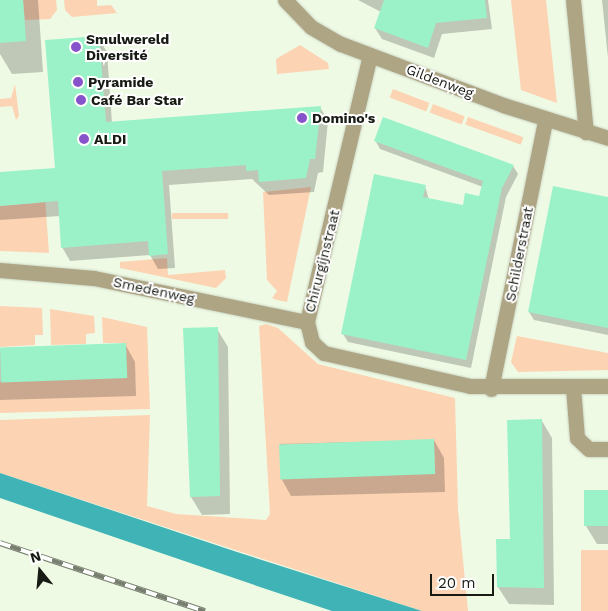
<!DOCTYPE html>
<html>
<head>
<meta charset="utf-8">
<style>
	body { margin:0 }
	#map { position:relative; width:608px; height:611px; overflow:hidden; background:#effae5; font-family:"Work Sans",sans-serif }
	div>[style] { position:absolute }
	.green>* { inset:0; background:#fcd3b3; transform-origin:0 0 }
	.water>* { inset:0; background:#3fb3b6 }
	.shadow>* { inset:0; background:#0003 }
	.building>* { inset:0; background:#9bf2c9; transform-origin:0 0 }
	.roads { filter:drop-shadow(0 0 1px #ccd6c3) drop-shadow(0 0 1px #ccd6c3) }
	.minor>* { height:15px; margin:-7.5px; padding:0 7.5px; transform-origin:7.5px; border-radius:7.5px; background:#aea585 }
	.rail>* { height:5.5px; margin-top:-2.75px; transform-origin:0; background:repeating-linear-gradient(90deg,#fff 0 11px,#787f71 0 22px); box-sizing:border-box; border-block:1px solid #787f71 }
	.dots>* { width:14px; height:14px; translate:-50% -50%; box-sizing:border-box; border:2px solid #fff; border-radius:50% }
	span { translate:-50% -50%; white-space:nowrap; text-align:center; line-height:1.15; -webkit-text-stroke:4px #fff; paint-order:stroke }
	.poi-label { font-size:14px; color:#171b13; font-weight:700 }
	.left { translate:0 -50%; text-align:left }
	.street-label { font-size:14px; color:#171b13 }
	.north { position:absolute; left:15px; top:546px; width:50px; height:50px; -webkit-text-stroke:4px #fff; paint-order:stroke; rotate:343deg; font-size:14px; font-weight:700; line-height:20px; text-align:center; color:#171b13 }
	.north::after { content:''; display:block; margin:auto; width:18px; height:22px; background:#171b13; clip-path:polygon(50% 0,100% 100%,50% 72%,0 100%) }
	.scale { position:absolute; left:430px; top:574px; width:64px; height:22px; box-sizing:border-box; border:2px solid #171b13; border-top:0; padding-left:6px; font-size:15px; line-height:18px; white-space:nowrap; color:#171b13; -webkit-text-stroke:4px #fff; paint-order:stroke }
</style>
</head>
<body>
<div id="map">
	<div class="green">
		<div style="clip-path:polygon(23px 0,56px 0,57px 10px,50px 19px,25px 20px)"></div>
		<div style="clip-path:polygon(64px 0,97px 0,97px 6px,111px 5px,117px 13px,72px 17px,65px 10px)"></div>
		<div style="clip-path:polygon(511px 0,546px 0,557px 103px,521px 90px)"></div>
		<div style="clip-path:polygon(300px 45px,328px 63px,329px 69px,277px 74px,276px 59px)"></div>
		<div style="clip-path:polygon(15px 84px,19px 116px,16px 120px,12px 106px,0 107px,0 99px,11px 98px)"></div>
		<div style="left:393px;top:89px;width:39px;height:9px;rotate:21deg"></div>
		<div style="left:433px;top:104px;width:34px;height:9px;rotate:21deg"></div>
		<div style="left:468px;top:117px;width:59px;height:8px;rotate:20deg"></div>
		<div style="clip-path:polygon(311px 187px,287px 302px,277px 300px,272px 298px,277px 291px,267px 280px,263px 192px)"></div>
		<div style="clip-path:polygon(45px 197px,49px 253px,0 251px,0 206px,38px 203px)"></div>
		<div style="left:228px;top:213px;width:6px;height:56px;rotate:90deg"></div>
		<div style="clip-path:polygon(167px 258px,168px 275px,225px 270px,226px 278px,216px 288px,120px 268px,120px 262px)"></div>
		<div style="clip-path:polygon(0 306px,42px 308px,43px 335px,35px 335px,35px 345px,0 347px)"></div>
		<div style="clip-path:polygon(50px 309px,94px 316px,95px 333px,86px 334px,86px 344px,51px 345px)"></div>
		<div style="clip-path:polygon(102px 317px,147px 327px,150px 409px,0 413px,0 382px,125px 343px,103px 343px)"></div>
		<div style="clip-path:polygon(266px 324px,278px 328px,318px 364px,455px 398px,458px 509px,468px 611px,422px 611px,0 473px,0 420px,150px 415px,147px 506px,176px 514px,266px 520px,270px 514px,259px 326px)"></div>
		<div style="clip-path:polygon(517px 336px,608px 353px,608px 370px,518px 372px,511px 362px)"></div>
		<div style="left:608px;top:550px;width:61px;height:27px;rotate:90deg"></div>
	</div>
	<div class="water">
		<div style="clip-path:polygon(0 473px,237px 552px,422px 611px,332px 611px,263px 588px,0 498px)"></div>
	</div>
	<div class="shadow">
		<div style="clip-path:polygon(0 0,38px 0,43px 72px,12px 74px,0 54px)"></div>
		<div style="clip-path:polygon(358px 0,488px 0,492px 29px,442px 34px,434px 58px,382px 39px,375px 28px,381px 12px)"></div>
		<div style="clip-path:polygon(602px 0,608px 0,608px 58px)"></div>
		<div style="clip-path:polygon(98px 38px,107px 52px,112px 123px,320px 107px,328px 121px,323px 172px,318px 173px,314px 192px,269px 195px,252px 179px,169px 185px,175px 268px,158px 269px,150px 255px,70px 261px,62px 247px,60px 216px,0 220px,0 173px,56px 169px)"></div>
		<div style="clip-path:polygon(375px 140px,513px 166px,518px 174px,506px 197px,471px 368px,348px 342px,343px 334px,425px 186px,429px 200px,464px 206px,480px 197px,483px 187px,380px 149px)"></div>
		<div style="clip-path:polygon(608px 198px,608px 335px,534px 320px,529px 312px)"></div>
		<div style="clip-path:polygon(217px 329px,228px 347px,230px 514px,202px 515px,191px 497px,184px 330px)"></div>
		<div style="clip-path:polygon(125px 344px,135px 362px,136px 396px,0 400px,0 348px)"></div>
		<div style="clip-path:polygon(542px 421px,552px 438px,554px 605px,509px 604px,498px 587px)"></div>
		<div style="clip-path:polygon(434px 440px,444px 458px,445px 492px,291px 496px,281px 478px,280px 444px)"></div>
		<div style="clip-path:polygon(608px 492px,608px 544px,597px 544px,586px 526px)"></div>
	</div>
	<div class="building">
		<div style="clip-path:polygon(0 0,23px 0,26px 41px,0 43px)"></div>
		<div style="clip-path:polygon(384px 0,485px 0,487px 18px,436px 23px,428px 48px,374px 28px)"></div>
		<div style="clip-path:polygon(99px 36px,106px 122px,321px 106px,315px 159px,310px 159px,306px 178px,259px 182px,258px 170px,246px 171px,246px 165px,162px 171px,168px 254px,149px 256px,148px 241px,61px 248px,58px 201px,0 206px,0 172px,55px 168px,45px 40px)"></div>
		<div style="clip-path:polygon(383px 117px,514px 165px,502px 188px,466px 360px,341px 334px,374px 174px,426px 185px,423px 197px,463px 205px,465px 193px,479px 196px,483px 181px,374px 141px)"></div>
		<div style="clip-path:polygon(553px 186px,608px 197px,608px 328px,528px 312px)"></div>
		<div style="clip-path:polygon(218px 327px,220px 496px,190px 497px,183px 328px)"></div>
		<div style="left:126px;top:343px;width:35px;height:126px;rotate:88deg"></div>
		<div style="clip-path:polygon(542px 419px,544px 588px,497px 587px,496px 539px,510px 539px,507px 420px)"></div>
		<div style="left:434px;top:439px;width:35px;height:155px;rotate:88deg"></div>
		<div style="left:608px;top:490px;width:36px;height:24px;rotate:90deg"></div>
	</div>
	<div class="roads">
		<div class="minor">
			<div style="left:285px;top:0;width:37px;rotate:46deg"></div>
			<div style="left:311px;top:27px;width:34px;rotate:30deg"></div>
			<div style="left:341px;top:44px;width:173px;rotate:20.6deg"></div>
			<div style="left:503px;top:105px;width:110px;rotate:17.4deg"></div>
			<div style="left:573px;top:0;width:133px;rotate:84.4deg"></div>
			<div style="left:370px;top:55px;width:274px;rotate:103.3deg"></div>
			<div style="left:307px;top:322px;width:21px;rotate:76deg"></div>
			<div style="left:312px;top:342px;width:16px;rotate:43deg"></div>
			<div style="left:324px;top:353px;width:150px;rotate:12.7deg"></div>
			<div style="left:470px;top:386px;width:138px"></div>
			<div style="left:0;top:270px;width:94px;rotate:4.9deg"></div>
			<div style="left:94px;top:278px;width:217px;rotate:11.7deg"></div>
			<div style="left:573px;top:387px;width:51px;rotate:85.5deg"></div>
			<div style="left:577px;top:438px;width:16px;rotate:43deg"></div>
			<div style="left:589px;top:449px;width:19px"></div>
			<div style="left:491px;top:389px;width:274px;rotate:-78.6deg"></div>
		</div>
	</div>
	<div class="rail">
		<div style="left:0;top:543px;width:216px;rotate:18.4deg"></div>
	</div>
	<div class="dots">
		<div style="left:76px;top:47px;background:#8753cb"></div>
		<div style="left:78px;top:82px;background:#8753cb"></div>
		<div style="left:81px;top:100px;background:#8753cb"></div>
		<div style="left:302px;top:118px;background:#8753cb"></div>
		<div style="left:84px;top:139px;background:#8753cb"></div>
	</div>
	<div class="poi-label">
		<span class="left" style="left:86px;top:47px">Smulwereld<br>Diversité</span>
		<span class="left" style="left:88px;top:82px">Pyramide</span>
		<span class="left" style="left:91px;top:100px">Café Bar Star</span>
		<span class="left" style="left:312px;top:118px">Domino's</span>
		<span class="left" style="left:94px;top:139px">ALDI</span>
	</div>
	<div class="street-label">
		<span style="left:440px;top:81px;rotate:21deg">Gildenweg</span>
		<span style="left:519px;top:254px;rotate:-79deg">Schilderstraat</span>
		<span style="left:322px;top:261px;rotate:-76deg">Chirurgijnstraat</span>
		<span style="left:154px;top:290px;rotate:12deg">Smedenweg</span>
	</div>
	<div class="north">N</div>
	<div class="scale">20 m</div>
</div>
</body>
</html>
